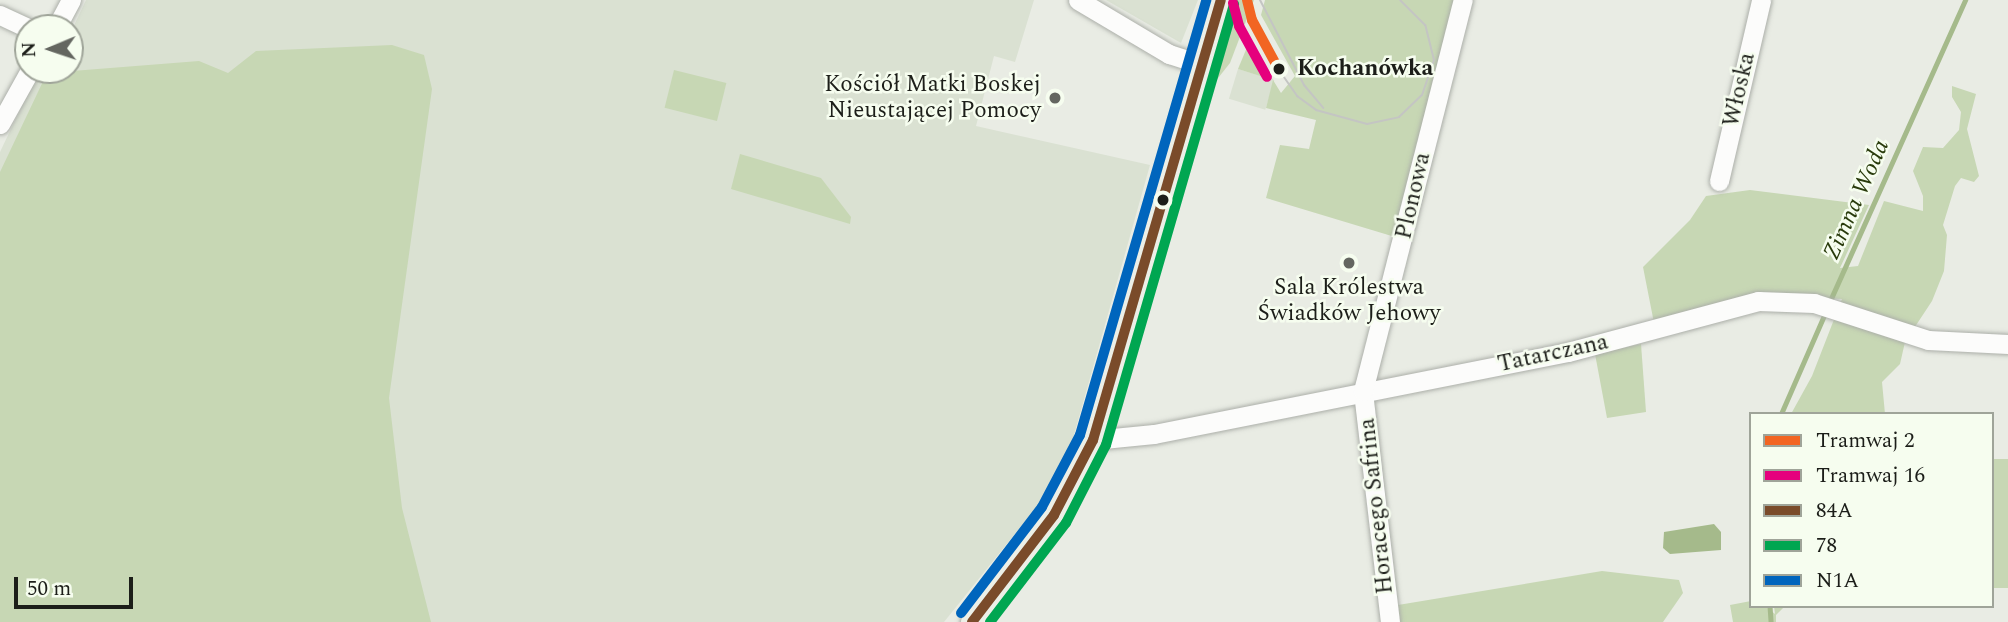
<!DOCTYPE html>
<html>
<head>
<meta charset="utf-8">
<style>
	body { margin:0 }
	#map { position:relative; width:2008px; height:622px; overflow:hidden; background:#e9ece4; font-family:Spectral,serif }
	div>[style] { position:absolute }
	.built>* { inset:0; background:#dae1d2; transform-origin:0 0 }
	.green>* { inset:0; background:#c7d7b4; transform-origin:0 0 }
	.water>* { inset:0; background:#a5ba8b }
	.stream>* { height:4.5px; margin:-2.25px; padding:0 2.25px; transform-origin:2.25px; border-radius:2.25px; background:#a5ba8b }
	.roads { filter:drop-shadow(0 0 2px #acafa9) drop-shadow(0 0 2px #acafa9) }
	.minor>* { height:19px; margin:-9.5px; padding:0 9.5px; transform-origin:9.5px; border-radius:9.5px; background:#fcfcfb }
	.major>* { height:23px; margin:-11.5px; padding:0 11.5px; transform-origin:11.5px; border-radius:11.5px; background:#ecefe7 }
	.tram>* { height:2px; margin:-1px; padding:0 1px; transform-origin:1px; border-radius:1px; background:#c4c5c3 }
	.bus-1>* { height:10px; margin:-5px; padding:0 5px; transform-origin:5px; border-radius:5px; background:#7a4b2a }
	.bus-2>* { height:10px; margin:-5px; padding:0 5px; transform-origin:5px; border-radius:5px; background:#00a651 }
	.bus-3>* { height:10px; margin:-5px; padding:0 5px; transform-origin:5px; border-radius:5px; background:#0065bd }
	.tram-1>* { height:10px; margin:-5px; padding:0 5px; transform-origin:5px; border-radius:5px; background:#f26522 }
	.tram-2>* { height:10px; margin:-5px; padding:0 5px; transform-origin:5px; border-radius:5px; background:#e5007d }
	.dots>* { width:19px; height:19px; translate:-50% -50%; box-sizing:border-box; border:4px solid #f6fdef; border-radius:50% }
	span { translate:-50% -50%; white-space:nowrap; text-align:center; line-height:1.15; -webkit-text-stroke:5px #f6fdef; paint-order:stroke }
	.stop-label { font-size:23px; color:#1c1e19; font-weight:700 }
	.left { translate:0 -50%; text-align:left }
	.poi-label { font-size:23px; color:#1c1e19 }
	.right { translate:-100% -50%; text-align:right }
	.street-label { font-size:23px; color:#1c1e19 }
	.water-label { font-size:24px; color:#293b0c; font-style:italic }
	.legend { position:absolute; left:1749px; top:412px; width:245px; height:196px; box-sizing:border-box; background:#f6fdef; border:2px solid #9fa499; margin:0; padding:9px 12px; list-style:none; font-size:21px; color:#1c1e19 }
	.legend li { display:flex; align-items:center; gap:14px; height:35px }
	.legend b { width:35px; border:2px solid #9fa499 }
	.north { position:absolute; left:14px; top:14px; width:70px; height:70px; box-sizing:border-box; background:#f6fdef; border:2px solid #9fa499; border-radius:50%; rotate:268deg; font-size:19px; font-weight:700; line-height:28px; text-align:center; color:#1c1e19 }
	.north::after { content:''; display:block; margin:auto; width:24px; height:32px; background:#646660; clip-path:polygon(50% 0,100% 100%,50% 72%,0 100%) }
	.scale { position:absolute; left:14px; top:577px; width:119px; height:32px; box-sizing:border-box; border:4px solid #1c1e19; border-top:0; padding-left:9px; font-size:21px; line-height:24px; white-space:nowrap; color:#1c1e19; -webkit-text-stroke:5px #f6fdef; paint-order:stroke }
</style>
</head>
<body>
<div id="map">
	<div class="built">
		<div style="clip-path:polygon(86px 0,1034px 0,1015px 62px,994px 56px,976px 126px,1150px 165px,1063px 474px,944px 622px,0 622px,0 152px,39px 70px,70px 70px,70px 34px)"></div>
		<div style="clip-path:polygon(1106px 0,1198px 0,1181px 43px)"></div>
		<div style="left:1238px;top:69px;width:38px;height:31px;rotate:17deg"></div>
	</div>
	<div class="green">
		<div style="clip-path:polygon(1236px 0,1254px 0,1230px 63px,1215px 82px)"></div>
		<div style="clip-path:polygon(1265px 0,1457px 0,1395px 237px,1266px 198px,1280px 145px,1309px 149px,1316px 120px,1266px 108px,1273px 80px,1281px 93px,1295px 76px,1261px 15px)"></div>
		<div style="clip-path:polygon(1250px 40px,1273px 80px,1238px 69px)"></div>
		<div style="clip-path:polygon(392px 45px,424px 55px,432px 89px,389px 398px,402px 508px,431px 622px,0 622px,0 172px,47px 73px,199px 61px,228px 73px,256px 51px)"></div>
		<div style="left:674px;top:70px;width:54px;height:39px;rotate:14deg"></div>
		<div style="clip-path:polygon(1952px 86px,1976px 94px,1967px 129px,1979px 176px,1974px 182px,1961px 178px,1955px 186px,1943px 225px,1947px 235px,1944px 271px,1932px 301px,1905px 342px,1900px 364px,1882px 382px,1885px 414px,1791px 414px,1812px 376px,1842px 299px,1771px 295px,1654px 323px,1643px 267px,1690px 220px,1706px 196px,1750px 190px,1869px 205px,1840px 268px,1858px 266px,1884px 201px,1923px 211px,1923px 196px,1913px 171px,1923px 147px,1943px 148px,1959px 130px,1961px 112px,1952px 97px)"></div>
		<div style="clip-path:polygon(740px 154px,821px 178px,851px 217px,850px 224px,731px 189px)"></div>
		<div style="clip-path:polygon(1641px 344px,1646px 412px,1607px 418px,1595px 354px)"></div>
		<div style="left:2008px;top:459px;width:129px;height:16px;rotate:90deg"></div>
		<div style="clip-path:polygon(1602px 571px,1679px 580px,1683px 593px,1663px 622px,1400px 622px,1398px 605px)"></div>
		<div style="clip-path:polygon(1751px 601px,1751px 606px,1765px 606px,1775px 614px,1774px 606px,1785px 606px,1776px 615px,1776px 622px,1733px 622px,1730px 605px)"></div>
	</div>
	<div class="water">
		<div style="clip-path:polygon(1714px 524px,1721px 532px,1721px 550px,1670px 554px,1663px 548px,1664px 532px)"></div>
	</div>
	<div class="stream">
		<div style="left:1829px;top:303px;width:332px;rotate:-65.8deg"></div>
		<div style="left:1781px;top:414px;width:112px;rotate:-66.4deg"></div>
		<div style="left:1770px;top:606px;width:16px;rotate:86deg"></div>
	</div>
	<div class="roads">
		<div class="minor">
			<div style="left:1078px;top:0;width:106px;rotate:30.7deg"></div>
			<div style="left:1169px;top:54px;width:35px;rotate:18deg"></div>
			<div style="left:0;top:15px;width:31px;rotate:25deg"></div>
			<div style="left:56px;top:28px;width:32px;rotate:-62deg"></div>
			<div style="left:0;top:124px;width:62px;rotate:-60.9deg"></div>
			<div style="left:1719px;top:181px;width:186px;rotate:-76.9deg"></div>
			<div style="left:1093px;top:440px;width:61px;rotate:-5.6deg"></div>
			<div style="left:1154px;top:434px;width:422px;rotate:-11.2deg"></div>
			<div style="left:1568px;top:352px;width:197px;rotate:-15deg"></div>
			<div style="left:1758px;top:301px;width:56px;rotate:2deg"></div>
			<div style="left:1814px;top:303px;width:120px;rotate:18deg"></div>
			<div style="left:1928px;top:340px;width:80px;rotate:2.9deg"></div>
			<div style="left:1390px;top:622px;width:233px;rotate:-96.7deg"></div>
			<div style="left:1363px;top:391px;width:404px;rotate:-75.7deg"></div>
		</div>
		<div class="major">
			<div style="left:972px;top:622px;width:135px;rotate:-52.5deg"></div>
			<div style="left:1054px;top:515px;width:85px;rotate:-62.5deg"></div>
			<div style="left:1093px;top:440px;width:458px;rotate:-73.8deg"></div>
		</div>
	</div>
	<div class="tram">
		<div style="left:1260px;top:0;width:96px;rotate:62.6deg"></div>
		<div style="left:1304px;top:85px;width:30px;rotate:50deg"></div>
		<div style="left:1279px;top:70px;width:32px;rotate:55deg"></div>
		<div style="left:1297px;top:96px;width:24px;rotate:36deg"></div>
		<div style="left:1316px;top:110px;width:53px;rotate:15.4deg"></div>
		<div style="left:1367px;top:124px;width:33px;rotate:-12deg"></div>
		<div style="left:1399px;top:117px;width:32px;rotate:-44deg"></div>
		<div style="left:1422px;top:95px;width:37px;rotate:-71deg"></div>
		<div style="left:1434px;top:60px;width:36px;rotate:-104deg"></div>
		<div style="left:1425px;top:25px;width:35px;rotate:-135deg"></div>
	</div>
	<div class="bus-1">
		<div style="left:972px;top:622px;width:135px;rotate:-52.5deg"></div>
		<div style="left:1054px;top:515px;width:85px;rotate:-62.5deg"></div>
		<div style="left:1093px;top:440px;width:458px;rotate:-73.8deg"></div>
	</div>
	<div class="bus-2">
		<div style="left:990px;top:622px;width:125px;rotate:-52.5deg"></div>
		<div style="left:1066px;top:523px;width:88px;rotate:-62.9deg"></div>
		<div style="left:1106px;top:445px;width:459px;rotate:-73.8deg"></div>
	</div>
	<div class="bus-3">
		<div style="left:961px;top:613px;width:133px;rotate:-52.6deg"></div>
		<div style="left:1042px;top:507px;width:81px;rotate:-62.2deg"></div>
		<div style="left:1080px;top:435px;width:453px;rotate:-73.8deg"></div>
	</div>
	<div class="tram-1">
		<div style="left:1247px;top:0;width:21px;rotate:76deg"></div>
		<div style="left:1252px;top:20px;width:57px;rotate:61.6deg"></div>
	</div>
	<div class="tram-2">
		<div style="left:1233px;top:3px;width:24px;rotate:75deg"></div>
		<div style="left:1239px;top:26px;width:58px;rotate:61.2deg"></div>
	</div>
	<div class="dots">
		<div style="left:1279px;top:69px;background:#1c1e19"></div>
		<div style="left:1055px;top:98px;background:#646660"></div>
		<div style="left:1163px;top:200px;background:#1c1e19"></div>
		<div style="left:1349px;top:263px;background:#646660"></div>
	</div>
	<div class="stop-label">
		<span class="left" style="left:1297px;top:69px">Kochanówka</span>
	</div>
	<div class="poi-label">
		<span class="right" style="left:1041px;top:98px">Kościół Matki Boskej<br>Nieustającej Pomocy</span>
		<span style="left:1349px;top:301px">Sala Królestwa<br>Świadków Jehowy</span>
	</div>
	<div class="street-label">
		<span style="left:1740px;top:90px;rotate:-77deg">Włoska</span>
		<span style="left:1414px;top:196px;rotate:-77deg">Plonowa</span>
		<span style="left:1553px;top:354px;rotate:-12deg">Tatarczana</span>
		<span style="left:1377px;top:506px;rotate:-96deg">Horacego Safrina</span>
	</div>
	<div class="water-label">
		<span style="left:1857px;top:200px;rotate:-66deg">Zimna Woda</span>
	</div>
	<ul class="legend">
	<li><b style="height:9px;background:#f26522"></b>Tramwaj 2</li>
	<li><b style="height:9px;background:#e5007d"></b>Tramwaj 16</li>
	<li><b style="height:9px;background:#7a4b2a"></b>84A</li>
	<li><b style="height:9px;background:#00a651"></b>78</li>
	<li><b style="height:9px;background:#0065bd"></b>N1A</li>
	</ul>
	<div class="north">N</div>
	<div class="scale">50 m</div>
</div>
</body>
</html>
